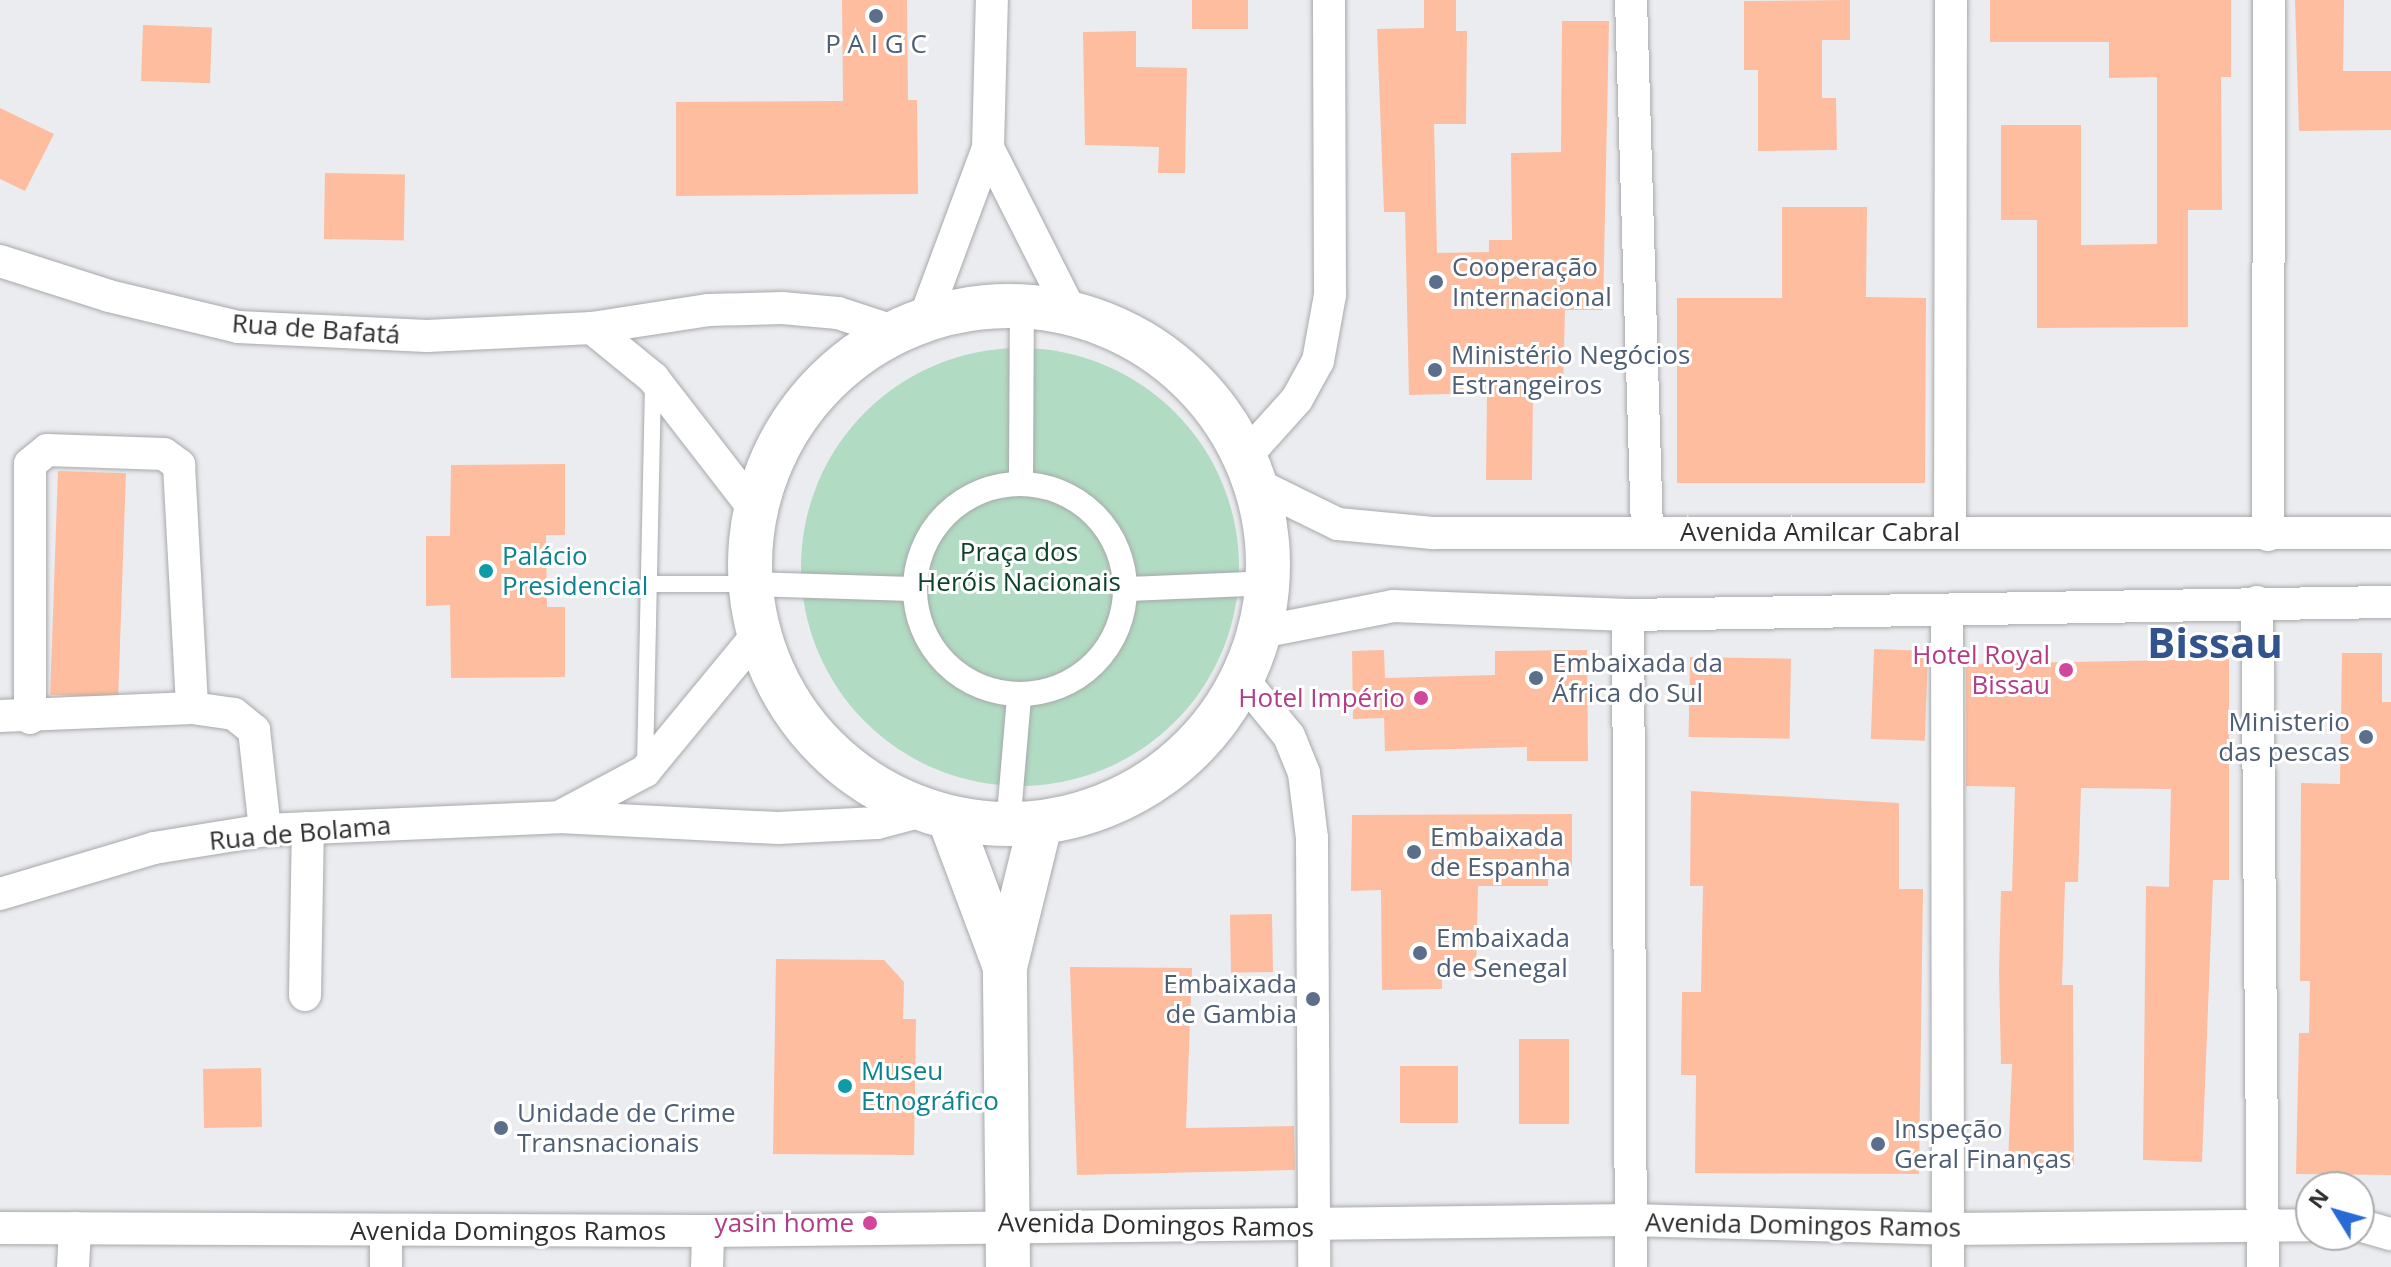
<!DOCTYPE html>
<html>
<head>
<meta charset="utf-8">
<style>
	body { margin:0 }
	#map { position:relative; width:2391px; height:1267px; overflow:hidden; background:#ebecef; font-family:"Open Sans",sans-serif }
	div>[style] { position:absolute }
	.green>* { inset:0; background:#b1dbc2 }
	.round { border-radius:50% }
	.building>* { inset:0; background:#febd9e; transform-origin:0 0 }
	.roads { filter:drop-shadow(0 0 2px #a7a9ab) drop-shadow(0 0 2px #a7a9ab) }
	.service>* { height:16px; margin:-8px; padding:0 8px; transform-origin:8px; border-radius:8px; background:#fff }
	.pedestrian>* { height:24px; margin:-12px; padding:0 12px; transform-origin:12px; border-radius:12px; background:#fff }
	.pedestrian>.ring { margin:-12px; padding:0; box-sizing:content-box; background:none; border:24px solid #fff; border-radius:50% }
	.minor>* { height:32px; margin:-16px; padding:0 16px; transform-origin:16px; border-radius:16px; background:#fff }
	.secondary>* { height:44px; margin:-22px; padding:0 22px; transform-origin:22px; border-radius:22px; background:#fff }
	.secondary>.ring { margin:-22px; padding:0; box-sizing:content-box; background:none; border:44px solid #fff; border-radius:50% }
	.dots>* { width:22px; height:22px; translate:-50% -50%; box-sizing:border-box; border:4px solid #fff; border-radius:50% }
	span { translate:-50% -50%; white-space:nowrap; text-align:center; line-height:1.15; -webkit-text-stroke:6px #fff; paint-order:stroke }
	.service-label { font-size:26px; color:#4e5e75 }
	.left { translate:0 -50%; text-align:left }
	.right { translate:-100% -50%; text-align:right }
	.street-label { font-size:26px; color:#2f2f30 }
	.park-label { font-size:26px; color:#0d432b }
	.culture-label { font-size:26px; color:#0d838f }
	.hotel-label { font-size:26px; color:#b23c85 }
	.town-label { font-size:42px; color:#32538b; font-weight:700 }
	.north { position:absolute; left:2295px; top:1171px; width:80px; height:80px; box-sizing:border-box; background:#fff; border:2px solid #acacac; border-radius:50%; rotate:307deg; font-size:22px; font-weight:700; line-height:32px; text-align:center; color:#2f2f30 }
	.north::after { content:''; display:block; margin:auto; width:28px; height:36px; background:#296ad7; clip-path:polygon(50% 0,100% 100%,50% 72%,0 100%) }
</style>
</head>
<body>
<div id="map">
	<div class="green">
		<div class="round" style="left:801px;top:348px;width:438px;height:438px"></div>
	</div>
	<div class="building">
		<div style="clip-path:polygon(842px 0,907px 0,908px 100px,917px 100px,918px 194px,676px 196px,676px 102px,843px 101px)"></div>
		<div style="left:1192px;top:0;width:56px;height:29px"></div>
		<div style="clip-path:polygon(1424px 0,1456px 0,1456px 31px,1467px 31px,1466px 124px,1434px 124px,1437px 253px,1489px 252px,1489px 240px,1512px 240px,1511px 153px,1561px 152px,1562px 21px,1609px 21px,1603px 310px,1565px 310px,1563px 392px,1533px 392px,1532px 480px,1486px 480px,1487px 393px,1409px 395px,1405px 212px,1384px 212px,1377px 29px,1424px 28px)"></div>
		<div style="clip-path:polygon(1850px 0,1850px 40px,1822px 40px,1822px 98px,1836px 98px,1837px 150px,1758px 151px,1758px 70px,1744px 70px,1744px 1px)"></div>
		<div style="clip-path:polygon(1990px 0,2231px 0,2231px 77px,2221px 77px,2222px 210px,2188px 210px,2188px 327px,2037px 328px,2037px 220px,2001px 220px,2001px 125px,2081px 125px,2081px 245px,2157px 244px,2157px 77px,2109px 78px,2109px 42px,1990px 42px)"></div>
		<div style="clip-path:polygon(2295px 0,2344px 0,2343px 71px,2391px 71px,2391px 130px,2299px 131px)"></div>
		<div style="left:143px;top:25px;width:69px;height:56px;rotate:2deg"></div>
		<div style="clip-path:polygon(1136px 31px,1136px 67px,1187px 68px,1185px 173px,1158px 173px,1159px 147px,1085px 145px,1083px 32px)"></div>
		<div style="clip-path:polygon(0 108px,54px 134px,25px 191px,0 179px)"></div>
		<div style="left:325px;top:173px;width:80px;height:66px;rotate:1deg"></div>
		<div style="clip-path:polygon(1782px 207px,1867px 207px,1866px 297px,1926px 298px,1925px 483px,1677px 483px,1677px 298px,1782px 298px)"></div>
		<div style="clip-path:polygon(565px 464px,565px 535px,546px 535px,547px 607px,565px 607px,565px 677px,451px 678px,450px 605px,426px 606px,426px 536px,450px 536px,451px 465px)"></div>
		<div style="left:58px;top:471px;width:68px;height:224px;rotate:2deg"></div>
		<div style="left:1874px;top:649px;width:54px;height:90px;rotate:2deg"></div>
		<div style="clip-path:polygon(1384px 650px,1385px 678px,1495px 675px,1495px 651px,1587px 650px,1588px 761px,1527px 761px,1527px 747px,1385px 751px,1384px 718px,1353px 719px,1352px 651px)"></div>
		<div style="clip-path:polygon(2342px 653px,2382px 653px,2382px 702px,2391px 702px,2391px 1175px,2296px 1174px,2299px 1033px,2309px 1033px,2310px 981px,2300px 981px,2301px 783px,2340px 784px)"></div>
		<div style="left:1690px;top:657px;width:101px;height:80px;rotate:1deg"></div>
		<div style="clip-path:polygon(2229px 659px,2229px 880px,2213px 880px,2202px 1162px,2143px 1160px,2146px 886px,2169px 887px,2171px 789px,2081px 788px,2078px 882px,2065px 882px,2062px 985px,2073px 985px,2074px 1165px,2008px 1164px,2012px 1064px,2001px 1064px,1999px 972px,2001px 891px,2012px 891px,2015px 787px,1966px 786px,1966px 664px)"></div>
		<div style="clip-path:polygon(1691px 791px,1899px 803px,1899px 889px,1923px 889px,1919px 1174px,1695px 1173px,1696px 1075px,1681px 1075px,1682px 992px,1701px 992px,1703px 886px,1690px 886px)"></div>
		<div style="clip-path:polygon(1572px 814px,1572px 867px,1548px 866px,1548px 886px,1478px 886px,1476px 971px,1442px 971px,1442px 989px,1382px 990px,1381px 890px,1351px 891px,1352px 815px)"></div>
		<div style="left:1272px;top:914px;width:58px;height:42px;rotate:89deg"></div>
		<div style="clip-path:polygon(776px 959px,884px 960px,904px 982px,903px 1019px,916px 1019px,914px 1155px,773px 1154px)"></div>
		<div style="clip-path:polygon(1070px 967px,1192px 968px,1186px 1128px,1294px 1126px,1295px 1170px,1077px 1175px)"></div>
		<div style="left:1519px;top:1039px;width:50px;height:85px"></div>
		<div style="left:1400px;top:1066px;width:58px;height:57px"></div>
		<div style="left:261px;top:1068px;width:59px;height:58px;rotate:89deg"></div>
	</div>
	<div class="roads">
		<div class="service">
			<div style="left:649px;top:584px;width:101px"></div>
			<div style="left:645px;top:766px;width:381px;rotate:-88.8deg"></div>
		</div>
		<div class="pedestrian">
			<div style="left:1021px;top:481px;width:176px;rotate:-89.7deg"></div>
			<div class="ring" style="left:915px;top:484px;width:186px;height:186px"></div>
			<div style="left:750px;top:584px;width:162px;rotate:1.8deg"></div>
			<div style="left:1128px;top:589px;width:141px;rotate:-2.4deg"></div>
			<div style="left:1008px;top:826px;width:129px;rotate:-85.1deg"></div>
		</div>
		<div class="minor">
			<div style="left:1631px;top:0;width:531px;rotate:88.27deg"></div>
			<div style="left:988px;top:148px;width:184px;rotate:63.2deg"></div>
			<div style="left:0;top:261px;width:114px;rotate:17.8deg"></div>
			<div style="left:109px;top:296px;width:133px;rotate:13.5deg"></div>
			<div style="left:238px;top:327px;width:189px;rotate:2.7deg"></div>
			<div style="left:427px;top:336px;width:165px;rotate:-2.8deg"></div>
			<div style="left:592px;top:328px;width:117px;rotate:-8.8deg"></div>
			<div style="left:708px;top:310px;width:74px;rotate:-1.5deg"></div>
			<div style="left:782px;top:308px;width:56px;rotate:5.1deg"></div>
			<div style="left:838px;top:313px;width:61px;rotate:18.1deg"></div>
			<div style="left:924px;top:320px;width:184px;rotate:-69.6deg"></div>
			<div style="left:988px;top:148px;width:148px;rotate:-88.5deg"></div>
			<div style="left:592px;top:328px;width:79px;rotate:39.3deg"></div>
			<div style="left:653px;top:378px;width:167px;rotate:52.3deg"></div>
			<div style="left:1245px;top:457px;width:78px;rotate:-48.1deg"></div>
			<div style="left:1297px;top:399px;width:43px;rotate:-61.1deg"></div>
			<div style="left:1318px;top:361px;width:67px;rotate:-79.7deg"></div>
			<div style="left:1330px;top:295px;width:295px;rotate:-90.2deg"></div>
			<div style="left:1258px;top:485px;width:89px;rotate:26deg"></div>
			<div style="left:1338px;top:524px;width:95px;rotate:5.4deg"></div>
			<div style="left:1433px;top:533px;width:958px"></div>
			<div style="left:1950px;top:533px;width:533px;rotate:-89.89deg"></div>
			<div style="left:2268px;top:535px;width:535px;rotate:-89.89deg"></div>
			<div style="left:2257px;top:602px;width:665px;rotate:89.48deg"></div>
			<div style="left:1947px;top:612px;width:655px;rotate:89.91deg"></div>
			<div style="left:1628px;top:615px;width:652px;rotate:89.74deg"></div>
			<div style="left:1261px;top:632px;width:135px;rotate:-11.1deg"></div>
			<div style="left:1393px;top:606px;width:235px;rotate:2.2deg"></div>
			<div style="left:1628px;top:615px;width:763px;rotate:-0.98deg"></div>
			<div style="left:1241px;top:677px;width:76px;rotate:50.9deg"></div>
			<div style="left:1289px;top:736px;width:40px;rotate:68deg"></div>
			<div style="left:1304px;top:773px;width:65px;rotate:83deg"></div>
			<div style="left:1312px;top:838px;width:429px;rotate:89.7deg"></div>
			<div style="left:0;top:716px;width:192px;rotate:-2.4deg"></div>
			<div style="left:192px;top:708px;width:42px;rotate:8.1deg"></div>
			<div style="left:234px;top:714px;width:26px;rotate:39deg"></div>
			<div style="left:254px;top:730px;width:101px;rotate:83.7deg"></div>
			<div style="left:30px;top:718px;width:254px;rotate:-90deg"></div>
			<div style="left:30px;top:464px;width:22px;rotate:-39deg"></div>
			<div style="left:47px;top:450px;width:117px;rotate:2deg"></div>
			<div style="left:164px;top:454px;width:19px;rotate:36deg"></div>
			<div style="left:179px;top:465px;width:243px;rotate:86.9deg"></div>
			<div style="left:559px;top:817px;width:98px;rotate:-28.1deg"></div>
			<div style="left:645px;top:771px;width:178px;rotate:-50.5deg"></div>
			<div style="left:0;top:894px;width:161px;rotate:-16.6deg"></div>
			<div style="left:154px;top:848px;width:112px;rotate:-9.2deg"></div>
			<div style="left:265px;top:830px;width:294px;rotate:-2.5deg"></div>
			<div style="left:559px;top:817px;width:219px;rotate:2.9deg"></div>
			<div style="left:778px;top:828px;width:99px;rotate:-2.9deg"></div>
			<div style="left:877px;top:823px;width:47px;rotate:-14.9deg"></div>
			<div style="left:305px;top:995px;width:167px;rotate:-89deg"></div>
			<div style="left:2359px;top:1225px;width:33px;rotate:16deg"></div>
			<div style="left:0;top:1228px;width:708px;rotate:0.24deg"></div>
			<div style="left:708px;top:1231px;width:922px;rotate:-0.68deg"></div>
			<div style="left:1630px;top:1220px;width:318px;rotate:1.6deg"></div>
			<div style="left:1948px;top:1229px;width:363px;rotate:-0.6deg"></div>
			<div style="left:73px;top:1267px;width:39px;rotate:-87deg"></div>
			<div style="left:386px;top:1267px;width:35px;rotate:-90deg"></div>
			<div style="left:707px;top:1267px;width:36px;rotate:-88deg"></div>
		</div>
		<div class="secondary">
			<div class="ring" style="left:750px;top:306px;width:474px;height:474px"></div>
			<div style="left:950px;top:820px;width:157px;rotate:69.5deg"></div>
			<div style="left:1008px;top:1267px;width:300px;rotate:-90.6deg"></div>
			<div style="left:1005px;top:967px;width:147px;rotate:-76.2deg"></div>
		</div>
	</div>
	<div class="dots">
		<div style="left:876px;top:16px;background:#5c6f8a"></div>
		<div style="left:1436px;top:282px;background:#5c6f8a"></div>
		<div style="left:1435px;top:370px;background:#5c6f8a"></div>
		<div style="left:486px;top:571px;background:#0f9aa8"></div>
		<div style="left:2066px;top:670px;background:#d1479c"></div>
		<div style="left:1536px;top:678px;background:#5c6f8a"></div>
		<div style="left:1421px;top:698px;background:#d1479c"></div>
		<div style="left:2366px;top:737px;background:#5c6f8a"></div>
		<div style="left:1414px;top:852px;background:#5c6f8a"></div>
		<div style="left:1420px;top:953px;background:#5c6f8a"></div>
		<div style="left:1313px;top:999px;background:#5c6f8a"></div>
		<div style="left:845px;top:1086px;background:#0f9aa8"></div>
		<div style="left:501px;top:1128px;background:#5c6f8a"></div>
		<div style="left:1878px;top:1144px;background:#5c6f8a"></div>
		<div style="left:870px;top:1223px;background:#d1479c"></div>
	</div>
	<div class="service-label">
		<span style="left:876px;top:44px">P A I G C</span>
		<span class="left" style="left:1452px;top:282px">Cooperação<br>Internacional</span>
		<span class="left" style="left:1451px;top:370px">Ministério Negócios<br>Estrangeiros</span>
		<span class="left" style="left:1552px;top:678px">Embaixada da<br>África do Sul</span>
		<span class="right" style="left:2350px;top:737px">Ministerio<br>das pescas</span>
		<span class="left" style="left:1430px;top:852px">Embaixada<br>de Espanha</span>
		<span class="left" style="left:1436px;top:953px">Embaixada<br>de Senegal</span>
		<span class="right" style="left:1297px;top:999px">Embaixada<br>de Gambia</span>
		<span class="left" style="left:517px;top:1128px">Unidade de Crime<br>Transnacionais</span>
		<span class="left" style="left:1894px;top:1144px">Inspeção<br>Geral Finanças</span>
	</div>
	<div class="street-label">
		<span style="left:316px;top:329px;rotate:4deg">Rua de Bafatá</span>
		<span style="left:1820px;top:532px">Avenida Amilcar Cabral</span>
		<span style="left:300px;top:833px;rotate:-5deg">Rua de Bolama</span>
		<span style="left:1156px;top:1225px;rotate:1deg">Avenida Domingos Ramos</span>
		<span style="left:1803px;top:1225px;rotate:1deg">Avenida Domingos Ramos</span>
		<span style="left:508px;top:1231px">Avenida Domingos Ramos</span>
	</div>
	<div class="park-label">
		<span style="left:1019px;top:567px">Praça dos<br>Heróis Nacionais</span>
	</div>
	<div class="culture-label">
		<span class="left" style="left:502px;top:571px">Palácio<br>Presidencial</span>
		<span class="left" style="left:861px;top:1086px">Museu<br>Etnográfico</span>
	</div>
	<div class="hotel-label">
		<span class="right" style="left:2050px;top:670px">Hotel Royal<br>Bissau</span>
		<span class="right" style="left:1405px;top:698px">Hotel Império</span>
		<span class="right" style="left:854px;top:1223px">yasin home</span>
	</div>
	<div class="town-label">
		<span style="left:2215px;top:642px">Bissau</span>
	</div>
	<div class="north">N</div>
</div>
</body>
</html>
